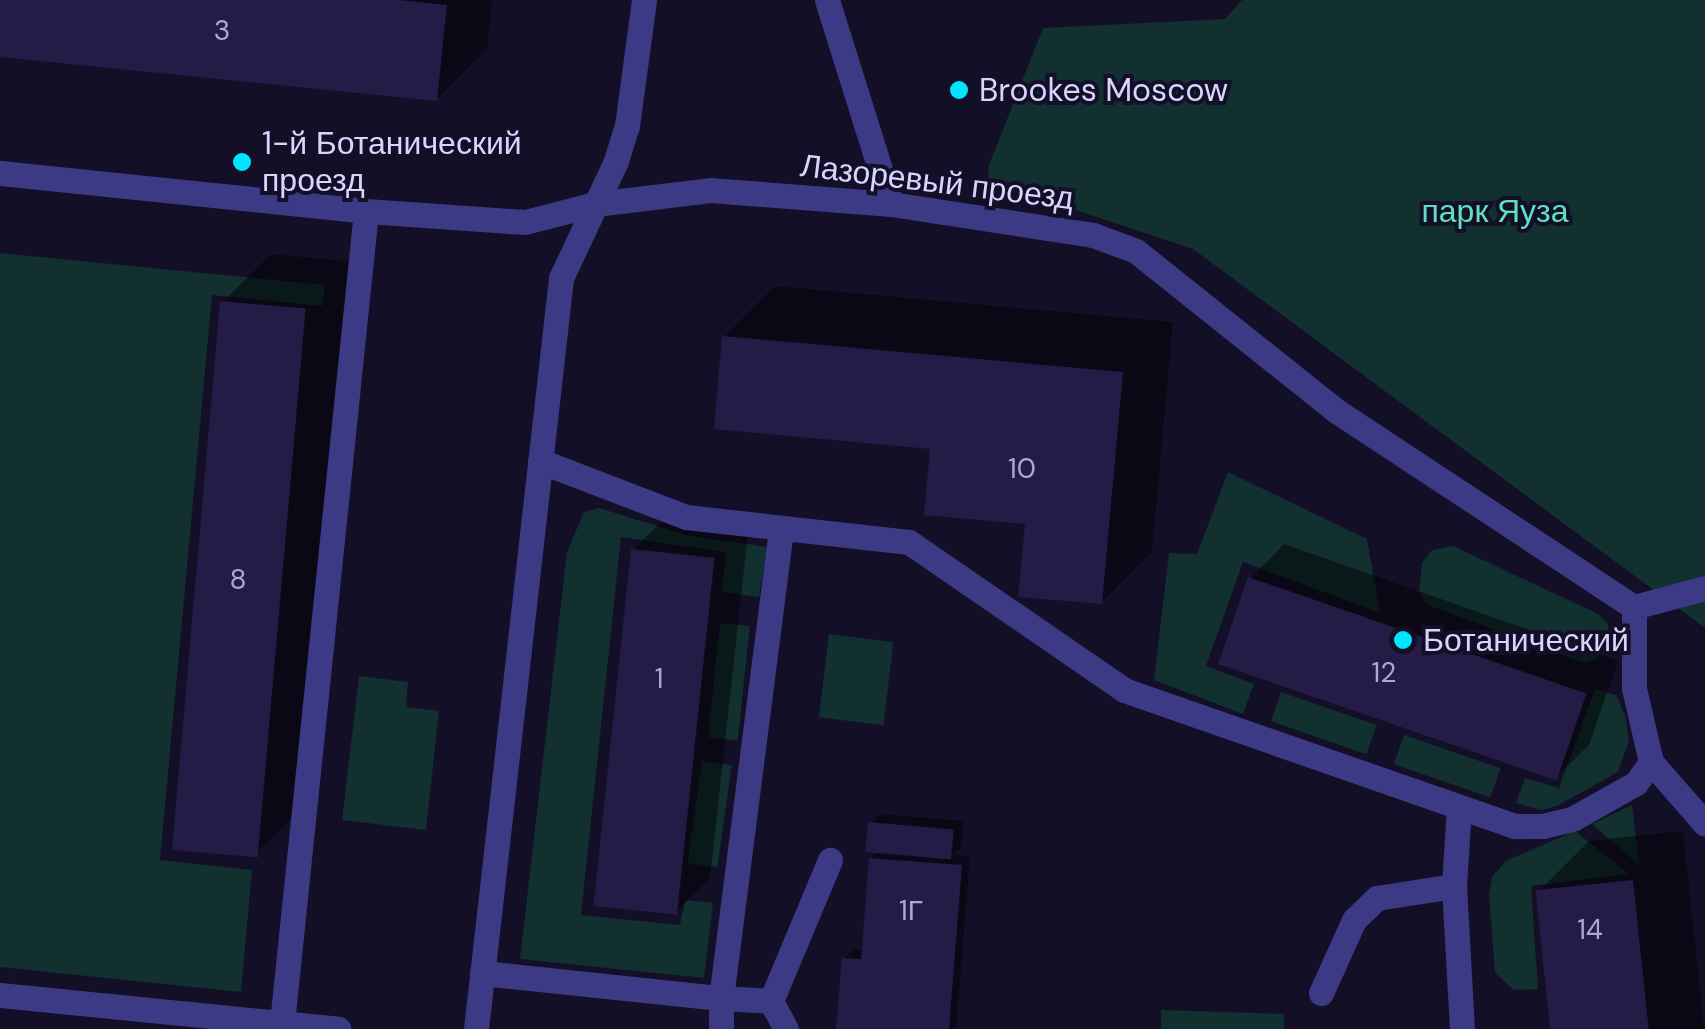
<!DOCTYPE html>
<html>
<head>
<meta charset="utf-8">
<style>
	body { margin:0 }
	#map { position:relative; width:1705px; height:1029px; overflow:hidden; background:#130f26; font-family:"DM Sans",sans-serif }
	div>[style] { position:absolute }
	.green>* { inset:0; background:#12302f; transform-origin:0 0 }
	.shadow>* { inset:0; background:#0007 }
	.building>* { inset:0; background:#241b47; transform-origin:0 0 }
	.minor>* { height:25px; margin:-12.5px; padding:0 12.5px; transform-origin:12.5px; border-radius:12.5px; background:#3d3a85 }
	.dots>* { width:28px; height:28px; translate:-50% -50%; box-sizing:border-box; border:5px solid #130f26; border-radius:50% }
	span { translate:-50% -50%; white-space:nowrap; text-align:center; line-height:1.15; -webkit-text-stroke:8px #130f26; paint-order:stroke }
	.number-label { font-size:28px; color:#aca6d1 }
	.number-label span { -webkit-text-stroke-width:0 }
	.poi-label { font-size:32px; color:#d9d4ff }
	.left { translate:0 -50%; text-align:left }
	.street-label { font-size:32px; color:#d9d4ff }
	.park-label { font-size:32px; color:#5fe0c0 }
</style>
</head>
<body>
<div id="map">
	<div class="green">
		<div style="clip-path:polygon(1242px 0,1705px 0,1705px 628px,1193px 249px,988px 181px,989px 165px,1043px 28px,1225px 19px)"></div>
		<div style="clip-path:polygon(0 253px,325px 285px,322px 306px,212px 295px,160px 860px,252px 870px,241px 992px,0 967px)"></div>
		<div style="clip-path:polygon(1228px 472px,1367px 539px,1380px 613px,1243px 562px,1206px 666px,1254px 684px,1243px 714px,1154px 680px,1169px 553px,1197px 554px)"></div>
		<div style="clip-path:polygon(599px 508px,690px 536px,767px 547px,759px 597px,722px 592px,726px 552px,621px 537px,581px 915px,680px 925px,685px 900px,713px 903px,704px 978px,520px 959px,567px 552px,584px 512px)"></div>
		<div style="clip-path:polygon(1453px 546px,1598px 614px,1608px 624px,1608px 637px,1597px 659px,1584px 663px,1428px 605px,1419px 592px,1422px 563px,1432px 550px)"></div>
		<div style="left:720px;top:623px;width:30px;height:115px;rotate:6deg"></div>
		<div style="left:829px;top:634px;width:65px;height:84px;rotate:7deg"></div>
		<div style="clip-path:polygon(359px 676px,408px 682px,406px 707px,439px 711px,426px 830px,342px 820px)"></div>
		<div style="clip-path:polygon(1595px 689px,1616px 695px,1625px 715px,1629px 740px,1618px 772px,1557px 806px,1542px 810px,1516px 803px,1525px 778px,1559px 788px)"></div>
		<div style="left:1281px;top:692px;width:101px;height:31px;rotate:19deg"></div>
		<div style="left:1404px;top:735px;width:102px;height:31px;rotate:19deg"></div>
		<div style="left:702px;top:761px;width:30px;height:103px;rotate:8deg"></div>
		<div style="clip-path:polygon(1632px 805px,1639px 865px,1592px 824px)"></div>
		<div style="clip-path:polygon(1575px 831px,1629px 874px,1531px 886px,1538px 989px,1514px 990px,1495px 973px,1489px 895px,1492px 877px,1506px 861px)"></div>
		<div style="clip-path:polygon(1161px 1010px,1284px 1014px,1284px 1029px,1161px 1029px)"></div>
	</div>
	<div class="shadow">
		<div style="clip-path:polygon(0 0,492px 0,487px 48px,437px 99px,0 55px)"></div>
		<div style="clip-path:polygon(271px 254px,354px 262px,303px 807px,255px 855px,223px 302px)"></div>
		<div style="clip-path:polygon(775px 286px,1173px 322px,1152px 551px,1102px 602px,1028px 522px,933px 447px,724px 337px)"></div>
		<div style="clip-path:polygon(668px 515px,749px 524px,710px 878px,675px 913px,633px 550px)"></div>
		<div style="clip-path:polygon(1284px 544px,1618px 661px,1589px 745px,1554px 779px,1250px 579px)"></div>
		<div style="clip-path:polygon(880px 814px,963px 821px,961px 847px,952px 855px,970px 856px,956px 1029px,839px 1029px,844px 959px,854px 950px,864px 950px,871px 859px,879px 850px,871px 823px)"></div>
		<div style="clip-path:polygon(1683px 831px,1704px 1029px,1553px 1029px,1539px 891px,1589px 841px)"></div>
	</div>
	<div class="building">
		<div style="clip-path:polygon(0 0,399px 0,447px 5px,437px 101px,0 57px)"></div>
		<div style="left:220px;top:301px;width:86px;height:551px;rotate:5deg"></div>
		<div style="clip-path:polygon(722px 336px,1123px 372px,1102px 604px,1018px 597px,1025px 524px,924px 515px,930px 449px,714px 429px)"></div>
		<div style="left:631px;top:549px;width:84px;height:359px;rotate:6deg"></div>
		<div style="left:1248px;top:577px;width:358px;height:92px;rotate:19deg"></div>
		<div style="left:868px;top:822px;width:86px;height:30px;rotate:5deg"></div>
		<div style="clip-path:polygon(869px 858px,962px 865px,949px 1029px,836px 1029px,842px 958px,861px 959px)"></div>
		<div style="left:1633px;top:880px;width:150px;height:98px;rotate:84deg"></div>
	</div>
	<div class="minor">
		<div style="left:827px;top:0;width:214px;rotate:72.6deg"></div>
		<div style="left:0;top:173px;width:368px;rotate:5.9deg"></div>
		<div style="left:366px;top:211px;width:159px;rotate:4deg"></div>
		<div style="left:525px;top:222px;width:72px;rotate:-14.4deg"></div>
		<div style="left:595px;top:204px;width:116px;rotate:-6.9deg"></div>
		<div style="left:710px;top:190px;width:182px;rotate:4.4deg"></div>
		<div style="left:891px;top:204px;width:204px;rotate:8.7deg"></div>
		<div style="left:1093px;top:235px;width:46px;rotate:20.4deg"></div>
		<div style="left:1136px;top:251px;width:255px;rotate:38.6deg"></div>
		<div style="left:1335px;top:410px;width:358px;rotate:33.4deg"></div>
		<div style="left:540px;top:461px;width:156px;rotate:21deg"></div>
		<div style="left:686px;top:517px;width:224px;rotate:6.4deg"></div>
		<div style="left:909px;top:542px;width:261px;rotate:34.5deg"></div>
		<div style="left:1124px;top:690px;width:414px;rotate:19.2deg"></div>
		<div style="left:1515px;top:826px;width:28px"></div>
		<div style="left:1543px;top:826px;width:32px;rotate:-14deg"></div>
		<div style="left:1574px;top:818px;width:71px;rotate:-29.4deg"></div>
		<div style="left:1636px;top:783px;width:26px;rotate:-54deg"></div>
		<div style="left:1634px;top:607px;width:81px;rotate:90deg"></div>
		<div style="left:1634px;top:688px;width:76px;rotate:77.1deg"></div>
		<div style="left:1651px;top:762px;width:82px;rotate:48.9deg"></div>
		<div style="left:1634px;top:607px;width:73px;rotate:-15deg"></div>
		<div style="left:1459px;top:807px;width:79px;rotate:93.6deg"></div>
		<div style="left:1454px;top:886px;width:143px;rotate:86.8deg"></div>
		<div style="left:482px;top:973px;width:240px;rotate:6deg"></div>
		<div style="left:721px;top:998px;width:474px;rotate:-82.7deg"></div>
		<div style="left:1321px;top:993px;width:80px;rotate:-65.7deg"></div>
		<div style="left:1354px;top:920px;width:32px;rotate:-44deg"></div>
		<div style="left:1377px;top:898px;width:78px;rotate:-8.9deg"></div>
		<div style="left:0;top:995px;width:340px;rotate:5.7deg"></div>
		<div style="left:771px;top:1001px;width:153px;rotate:-67.3deg"></div>
		<div style="left:282px;top:1023px;width:816px;rotate:-84.09deg"></div>
		<div style="left:476px;top:1029px;width:756px;rotate:-83.54deg"></div>
		<div style="left:561px;top:278px;width:129px;rotate:-64.8deg"></div>
		<div style="left:616px;top:161px;width:37px;rotate:-73deg"></div>
		<div style="left:627px;top:126px;width:127px;rotate:-82.3deg"></div>
		<div style="left:721px;top:1029px;width:31px;rotate:-90deg"></div>
		<div style="left:721px;top:998px;width:50px;rotate:3.4deg"></div>
		<div style="left:771px;top:1001px;width:32px;rotate:62deg"></div>
	</div>
	<div class="dots">
		<div style="left:959px;top:90px;background:#00e5ff"></div>
		<div style="left:242px;top:162px;background:#00e5ff"></div>
		<div style="left:1403px;top:640px;background:#00e5ff"></div>
	</div>
	<div class="number-label">
		<span style="left:222px;top:31px">3</span>
		<span style="left:1022px;top:469px">10</span>
		<span style="left:238px;top:580px">8</span>
		<span style="left:1384px;top:673px">12</span>
		<span style="left:659px;top:679px">1</span>
		<span style="left:911px;top:911px">1Г</span>
		<span style="left:1590px;top:930px">14</span>
	</div>
	<div class="poi-label">
		<span class="left" style="left:979px;top:90px">Brookes Moscow</span>
		<span class="left" style="left:262px;top:162px">1-й Ботанический<br>проезд</span>
		<span class="left" style="left:1423px;top:640px">Ботанический</span>
	</div>
	<div class="street-label">
		<span style="left:937px;top:182px;rotate:7deg">Лазоревый проезд</span>
	</div>
	<div class="park-label">
		<span style="left:1495px;top:211px">парк Яуза</span>
	</div>
</div>
</body>
</html>
